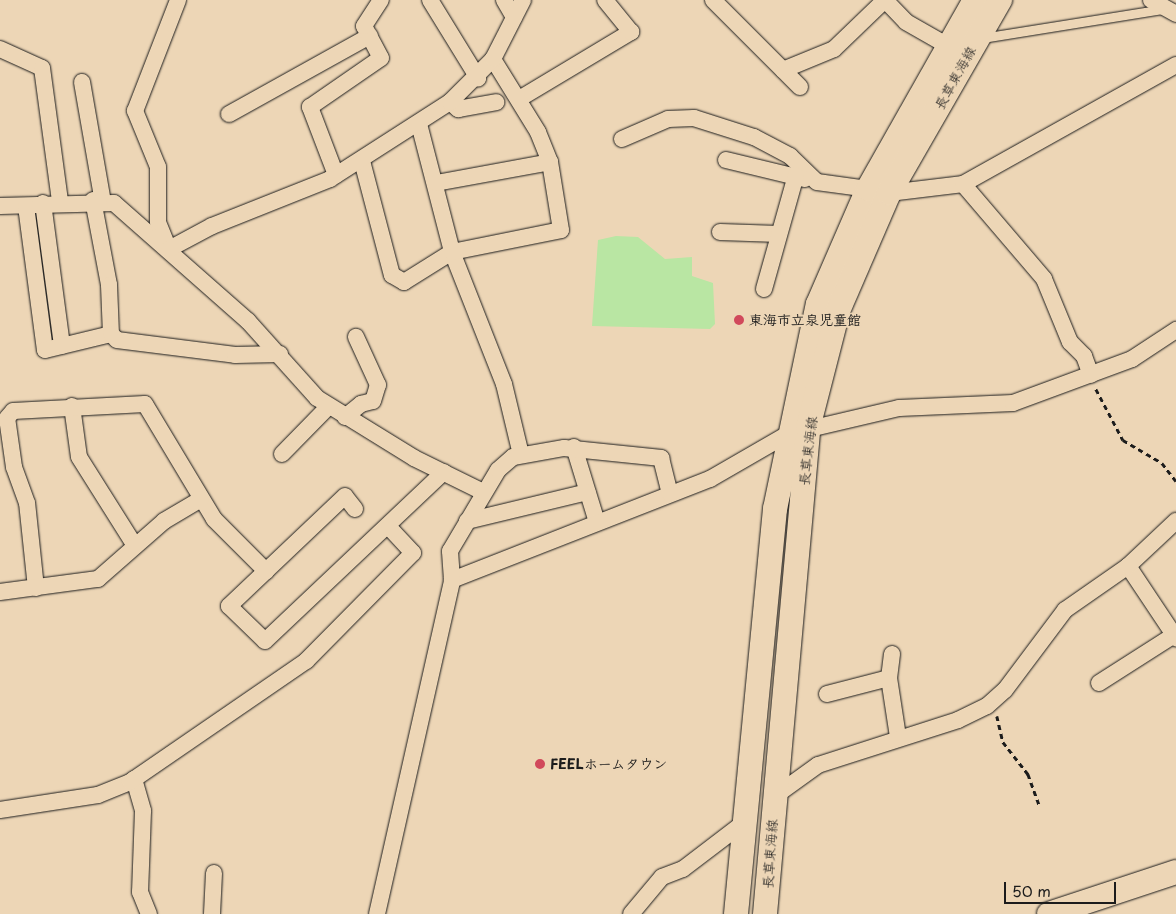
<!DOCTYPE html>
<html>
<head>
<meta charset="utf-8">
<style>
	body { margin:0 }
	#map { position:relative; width:1176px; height:914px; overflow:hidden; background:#edd6b6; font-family:"Playpen Sans","Klee One",sans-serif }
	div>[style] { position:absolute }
	.green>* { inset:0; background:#b9e6a3 }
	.path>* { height:2.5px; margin-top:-1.25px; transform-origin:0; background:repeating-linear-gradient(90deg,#1c1c1c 0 5px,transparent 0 9px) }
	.roads { filter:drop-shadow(0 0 1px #1c1c1c) drop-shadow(0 0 1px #1c1c1c) }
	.lane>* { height:9px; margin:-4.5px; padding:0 4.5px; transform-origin:4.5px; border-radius:4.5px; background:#edd6b6 }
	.street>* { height:16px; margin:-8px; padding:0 8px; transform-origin:8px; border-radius:8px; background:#edd6b6 }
	.secondary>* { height:24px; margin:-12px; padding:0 12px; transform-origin:12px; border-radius:12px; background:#edd6b6 }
	.dots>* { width:14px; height:14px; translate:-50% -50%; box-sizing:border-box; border:2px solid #edd6b6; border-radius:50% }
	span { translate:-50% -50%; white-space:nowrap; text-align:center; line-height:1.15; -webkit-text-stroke:4px #edd6b6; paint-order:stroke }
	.street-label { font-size:14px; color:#1c1c1c }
	.poi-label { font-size:14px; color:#1c1c1c; font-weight:700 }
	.left { translate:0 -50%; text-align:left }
	.scale { position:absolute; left:1004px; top:882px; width:112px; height:22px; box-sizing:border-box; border:2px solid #1c1c1c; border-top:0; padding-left:6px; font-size:15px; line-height:18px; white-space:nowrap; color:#1c1c1c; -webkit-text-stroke:4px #edd6b6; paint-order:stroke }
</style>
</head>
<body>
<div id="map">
	<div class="green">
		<div style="clip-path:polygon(616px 236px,638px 237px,665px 259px,692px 257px,692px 276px,713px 283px,715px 324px,710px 329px,592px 326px,598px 240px)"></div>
	</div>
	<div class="path">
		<div style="left:1096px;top:389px;width:58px;rotate:62.1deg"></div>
		<div style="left:1123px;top:440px;width:45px;rotate:30.5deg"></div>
		<div style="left:1162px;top:463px;width:23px;rotate:52deg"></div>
		<div style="left:997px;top:716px;width:27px;rotate:77deg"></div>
		<div style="left:1003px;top:742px;width:41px;rotate:52deg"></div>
		<div style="left:1028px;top:774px;width:35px;rotate:70deg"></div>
	</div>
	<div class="roads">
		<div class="lane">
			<div style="left:982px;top:38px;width:184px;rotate:-9.1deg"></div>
		</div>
		<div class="street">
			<div style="left:430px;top:0;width:92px;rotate:58.4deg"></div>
			<div style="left:504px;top:0;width:20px;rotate:60deg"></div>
			<div style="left:713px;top:0;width:123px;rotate:45deg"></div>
			<div style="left:885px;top:0;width:30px;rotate:46deg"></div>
			<div style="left:906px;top:22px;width:48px;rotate:29.7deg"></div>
			<div style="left:1151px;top:0;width:29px;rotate:29deg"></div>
			<div style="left:0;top:49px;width:46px;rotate:24.3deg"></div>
			<div style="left:42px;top:68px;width:134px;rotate:82.3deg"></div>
			<div style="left:783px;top:70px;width:55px;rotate:-22.4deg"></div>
			<div style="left:834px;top:49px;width:71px;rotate:-43.9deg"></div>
			<div style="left:82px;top:82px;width:122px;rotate:80.1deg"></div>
			<div style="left:519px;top:99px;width:131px;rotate:-30.9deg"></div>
			<div style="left:631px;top:32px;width:41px;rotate:-129.1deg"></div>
			<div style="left:450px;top:102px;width:11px;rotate:41deg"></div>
			<div style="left:458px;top:109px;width:39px;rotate:-10deg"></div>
			<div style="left:229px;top:114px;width:161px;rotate:-29deg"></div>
			<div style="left:419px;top:124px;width:132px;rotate:75.5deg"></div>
			<div style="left:452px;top:252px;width:142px;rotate:68.5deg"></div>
			<div style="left:504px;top:384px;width:73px;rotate:76.5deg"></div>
			<div style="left:622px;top:139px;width:50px;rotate:-23.5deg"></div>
			<div style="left:668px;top:119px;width:26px;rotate:-2deg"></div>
			<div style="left:694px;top:118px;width:63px;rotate:17.6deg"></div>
			<div style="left:754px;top:137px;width:41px;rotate:27.8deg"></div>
			<div style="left:790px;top:156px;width:37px;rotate:44deg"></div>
			<div style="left:817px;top:182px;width:51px;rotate:7.8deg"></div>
			<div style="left:726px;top:160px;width:81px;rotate:13.5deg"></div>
			<div style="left:362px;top:161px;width:118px;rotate:75.3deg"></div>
			<div style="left:392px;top:275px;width:14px;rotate:30deg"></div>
			<div style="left:404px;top:282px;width:57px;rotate:-32deg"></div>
			<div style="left:452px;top:252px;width:111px;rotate:-11.4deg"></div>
			<div style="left:561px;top:230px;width:69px;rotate:-99.2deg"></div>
			<div style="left:550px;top:162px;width:32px;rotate:-112deg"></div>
			<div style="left:538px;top:132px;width:86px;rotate:-121.7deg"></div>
			<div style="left:336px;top:175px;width:73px;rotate:-110.9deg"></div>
			<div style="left:310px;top:107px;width:86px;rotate:-34.6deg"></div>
			<div style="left:381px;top:58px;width:36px;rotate:-118deg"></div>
			<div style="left:364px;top:26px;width:31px;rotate:-57deg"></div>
			<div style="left:436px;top:183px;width:116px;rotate:-10.4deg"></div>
			<div style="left:963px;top:184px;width:125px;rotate:49.5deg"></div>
			<div style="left:1044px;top:279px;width:68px;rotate:67.6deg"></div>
			<div style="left:1070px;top:342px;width:20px;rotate:45deg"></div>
			<div style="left:1084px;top:356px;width:20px;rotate:70deg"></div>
			<div style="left:889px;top:193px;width:75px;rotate:-6.9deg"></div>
			<div style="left:963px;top:184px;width:244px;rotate:-29.2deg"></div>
			<div style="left:93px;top:200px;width:86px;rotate:79.3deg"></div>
			<div style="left:109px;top:285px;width:49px;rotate:87.7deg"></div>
			<div style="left:43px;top:203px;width:144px;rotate:82.4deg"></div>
			<div style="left:0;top:206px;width:114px;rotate:-1.5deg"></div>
			<div style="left:114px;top:203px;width:179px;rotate:41.4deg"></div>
			<div style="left:248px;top:321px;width:103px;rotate:48.1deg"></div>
			<div style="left:317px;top:398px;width:114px;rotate:31.7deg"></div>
			<div style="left:414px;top:458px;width:77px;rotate:26.2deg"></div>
			<div style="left:26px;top:206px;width:145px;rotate:82.5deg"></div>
			<div style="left:45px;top:350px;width:68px;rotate:-13.6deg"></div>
			<div style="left:720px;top:232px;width:59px;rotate:1.9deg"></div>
			<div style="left:168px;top:247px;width:27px;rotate:-112deg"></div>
			<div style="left:158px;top:222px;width:55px;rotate:-90deg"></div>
			<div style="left:158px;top:167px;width:61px;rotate:-112.3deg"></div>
			<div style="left:135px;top:111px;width:119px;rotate:-68.8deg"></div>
			<div style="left:169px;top:249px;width:49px;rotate:-28.1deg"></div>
			<div style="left:212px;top:226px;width:127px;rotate:-21.7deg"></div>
			<div style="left:330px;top:179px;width:143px;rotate:-32.7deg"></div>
			<div style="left:450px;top:102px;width:61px;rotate:-45deg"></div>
			<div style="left:493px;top:59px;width:66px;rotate:-63deg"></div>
			<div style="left:764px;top:289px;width:118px;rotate:-74.3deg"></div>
			<div style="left:111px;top:334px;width:8px;rotate:45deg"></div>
			<div style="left:117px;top:340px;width:119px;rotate:7.2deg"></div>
			<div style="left:235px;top:355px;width:45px;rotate:-1.3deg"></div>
			<div style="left:72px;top:406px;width:51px;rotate:82.2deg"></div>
			<div style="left:79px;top:457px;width:105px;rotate:57.8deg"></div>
			<div style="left:345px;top:417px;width:21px;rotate:-39deg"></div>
			<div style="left:361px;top:404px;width:12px;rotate:-14deg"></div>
			<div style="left:373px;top:401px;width:17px;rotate:-73deg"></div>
			<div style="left:378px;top:385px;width:53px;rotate:-114.6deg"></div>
			<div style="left:574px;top:447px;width:78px;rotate:73deg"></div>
			<div style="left:282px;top:454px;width:67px;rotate:-45.6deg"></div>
			<div style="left:355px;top:509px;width:16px;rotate:-128deg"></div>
			<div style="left:345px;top:496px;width:160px;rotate:136.5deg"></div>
			<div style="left:229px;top:606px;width:50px;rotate:44.2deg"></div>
			<div style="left:265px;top:641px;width:246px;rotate:-43.4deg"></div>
			<div style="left:467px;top:521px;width:124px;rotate:-13.5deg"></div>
			<div style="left:1128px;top:566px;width:87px;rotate:56.3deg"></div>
			<div style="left:452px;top:580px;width:277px;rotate:-21.4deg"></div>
			<div style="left:710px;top:479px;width:90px;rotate:-30deg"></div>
			<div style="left:788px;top:434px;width:114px;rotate:-13.2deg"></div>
			<div style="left:899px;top:408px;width:114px;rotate:-2.5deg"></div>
			<div style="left:1013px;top:403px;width:127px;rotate:-20.3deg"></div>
			<div style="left:1132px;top:359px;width:53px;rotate:-33.4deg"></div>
			<div style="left:36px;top:588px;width:85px;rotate:-96deg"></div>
			<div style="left:27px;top:503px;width:38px;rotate:-110deg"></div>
			<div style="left:14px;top:467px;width:49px;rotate:-98.1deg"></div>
			<div style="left:7px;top:418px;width:9px;rotate:-49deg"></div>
			<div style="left:13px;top:411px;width:132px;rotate:-3deg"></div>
			<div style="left:145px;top:404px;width:134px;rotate:59deg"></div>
			<div style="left:214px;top:519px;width:74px;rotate:45deg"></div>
			<div style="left:0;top:592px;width:99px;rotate:-7.6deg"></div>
			<div style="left:98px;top:579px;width:88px;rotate:-41.3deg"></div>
			<div style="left:164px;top:521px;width:43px;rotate:-30.7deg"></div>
			<div style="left:892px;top:654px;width:24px;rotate:97deg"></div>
			<div style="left:889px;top:678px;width:60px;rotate:81.3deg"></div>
			<div style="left:1099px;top:683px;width:91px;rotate:-32.5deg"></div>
			<div style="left:827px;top:694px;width:64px;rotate:-14.5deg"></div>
			<div style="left:134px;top:779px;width:33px;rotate:74deg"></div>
			<div style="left:143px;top:811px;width:81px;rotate:92.1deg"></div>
			<div style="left:140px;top:892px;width:24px;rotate:68deg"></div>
			<div style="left:775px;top:796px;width:53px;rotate:-35.8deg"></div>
			<div style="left:818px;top:765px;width:147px;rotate:-17.8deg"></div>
			<div style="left:958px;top:720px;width:32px;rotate:-26deg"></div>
			<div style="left:987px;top:706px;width:24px;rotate:-42deg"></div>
			<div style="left:1005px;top:690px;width:100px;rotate:-53.1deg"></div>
			<div style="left:1065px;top:610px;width:77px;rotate:-34.9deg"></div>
			<div style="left:1128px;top:566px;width:66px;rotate:-43.2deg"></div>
			<div style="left:0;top:810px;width:99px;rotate:-8.7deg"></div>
			<div style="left:98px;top:795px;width:35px;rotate:-22deg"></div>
			<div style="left:130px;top:782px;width:214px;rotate:-34.5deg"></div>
			<div style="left:306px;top:661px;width:152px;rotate:-45.3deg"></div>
			<div style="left:413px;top:553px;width:35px;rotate:-133deg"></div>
			<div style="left:212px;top:914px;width:41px;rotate:-87.2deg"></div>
			<div style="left:377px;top:914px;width:342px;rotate:-77.3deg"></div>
			<div style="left:452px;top:580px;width:29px;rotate:-94deg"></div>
			<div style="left:450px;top:551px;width:94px;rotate:-59.3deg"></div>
			<div style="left:498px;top:470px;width:20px;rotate:-41deg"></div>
			<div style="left:513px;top:457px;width:52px;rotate:-10deg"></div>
			<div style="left:564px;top:448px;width:98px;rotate:5.9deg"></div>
			<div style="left:661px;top:458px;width:37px;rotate:76deg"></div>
			<div style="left:631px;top:914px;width:48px;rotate:-50deg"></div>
			<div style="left:662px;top:877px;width:22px;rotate:-21deg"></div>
			<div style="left:683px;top:869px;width:74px;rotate:-37.3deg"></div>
		</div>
		<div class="secondary">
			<div style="left:736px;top:914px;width:407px;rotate:-84.5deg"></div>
			<div style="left:775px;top:509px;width:209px;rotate:-78.2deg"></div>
			<div style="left:818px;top:304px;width:125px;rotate:-66.5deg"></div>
			<div style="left:868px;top:189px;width:217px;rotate:-60.5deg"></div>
			<div style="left:765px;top:914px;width:488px;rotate:-84.9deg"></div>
			<div style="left:808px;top:428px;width:121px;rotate:-75.6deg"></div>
			<div style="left:838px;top:311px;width:129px;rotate:-66.6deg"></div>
			<div style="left:889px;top:193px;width:223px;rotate:-60.1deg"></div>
			<div style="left:1049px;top:914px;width:134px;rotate:-18.3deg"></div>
		</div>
	</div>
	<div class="dots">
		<div style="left:739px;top:320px;background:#d1495b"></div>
		<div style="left:540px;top:764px;background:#d1495b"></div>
	</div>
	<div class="street-label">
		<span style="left:955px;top:78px;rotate:-61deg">長草東海線</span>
		<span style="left:808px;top:451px;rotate:-83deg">長草東海線</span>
		<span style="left:770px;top:854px;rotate:-86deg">長草東海線</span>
	</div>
	<div class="poi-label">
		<span class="left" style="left:749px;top:320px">東海市立泉児童館</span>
		<span class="left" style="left:550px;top:764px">FEELホームタウン</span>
	</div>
	<div class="scale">50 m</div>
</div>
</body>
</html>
